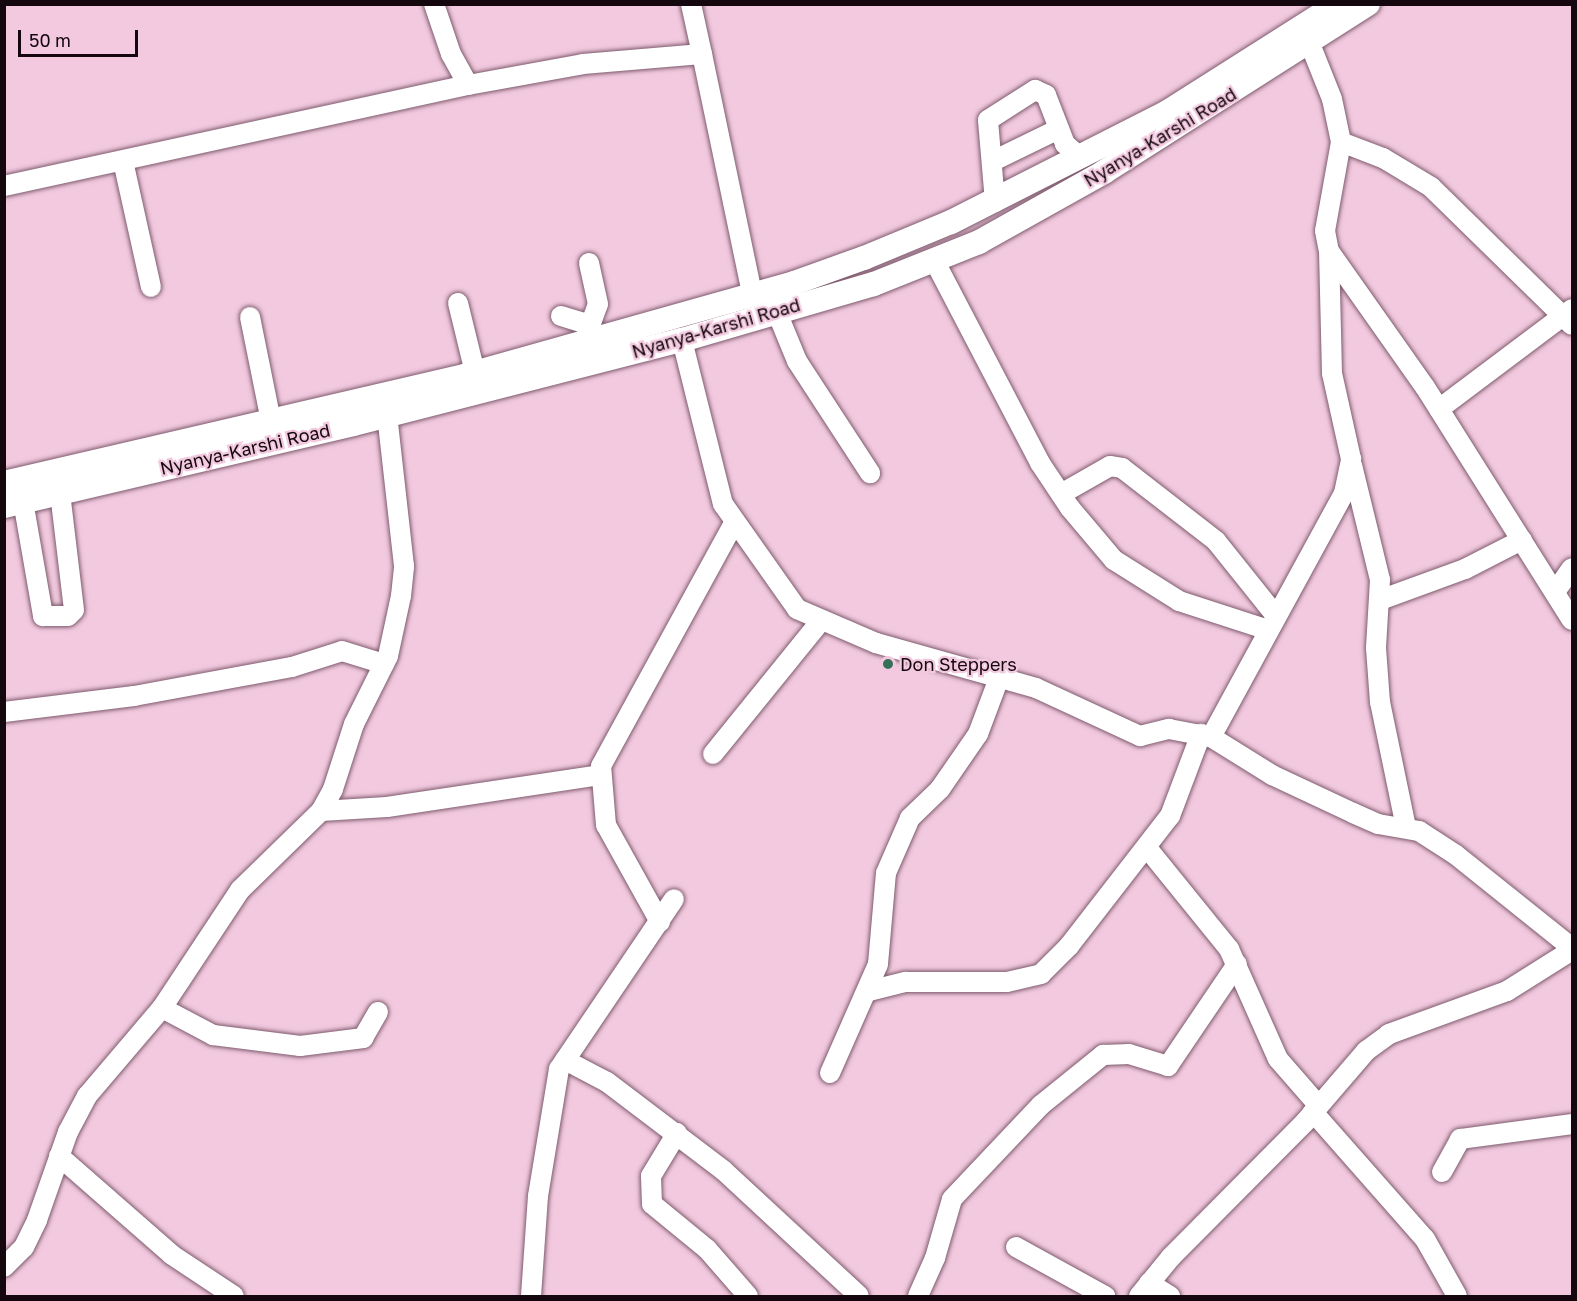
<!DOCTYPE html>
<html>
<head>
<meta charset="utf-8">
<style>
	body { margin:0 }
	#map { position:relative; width:1577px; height:1301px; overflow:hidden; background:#f2c9de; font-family:"Golos Text",sans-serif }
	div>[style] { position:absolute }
	.roads { filter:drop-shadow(0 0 2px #7e5b6e) drop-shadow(0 0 2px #7e5b6e) }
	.minor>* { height:20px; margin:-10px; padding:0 10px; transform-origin:10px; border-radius:10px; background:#fff }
	.major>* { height:24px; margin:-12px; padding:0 12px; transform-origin:12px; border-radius:12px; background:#fff }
	.dots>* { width:16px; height:16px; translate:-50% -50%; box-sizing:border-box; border:3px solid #f2c9de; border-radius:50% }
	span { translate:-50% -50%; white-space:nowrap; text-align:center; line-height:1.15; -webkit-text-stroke:4.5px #f2c9de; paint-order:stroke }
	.street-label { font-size:18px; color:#14070e }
	.poi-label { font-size:18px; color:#14070e }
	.left { translate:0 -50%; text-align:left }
	.frame { position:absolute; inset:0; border:6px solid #14070e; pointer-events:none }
	.scale { position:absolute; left:18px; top:30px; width:120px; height:27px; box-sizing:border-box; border:3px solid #14070e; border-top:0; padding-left:8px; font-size:18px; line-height:21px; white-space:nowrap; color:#14070e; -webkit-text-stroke:4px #f2c9de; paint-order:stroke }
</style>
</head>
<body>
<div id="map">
	<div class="roads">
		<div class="minor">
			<div style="left:434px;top:4px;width:53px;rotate:71.2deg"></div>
			<div style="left:451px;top:54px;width:35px;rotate:61deg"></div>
			<div style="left:691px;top:4px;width:51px;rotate:77.6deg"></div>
			<div style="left:1310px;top:44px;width:59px;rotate:68.2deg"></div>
			<div style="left:1332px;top:99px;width:44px;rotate:78.2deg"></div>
			<div style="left:1341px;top:142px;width:90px;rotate:100.2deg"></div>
			<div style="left:1325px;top:231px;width:20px;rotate:79deg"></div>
			<div style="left:1329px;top:251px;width:166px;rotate:54.8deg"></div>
			<div style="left:1425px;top:387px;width:275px;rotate:57.8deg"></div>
			<div style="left:1341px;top:142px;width:45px;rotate:20.9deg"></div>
			<div style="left:1383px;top:158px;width:56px;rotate:31.1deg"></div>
			<div style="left:1431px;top:187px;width:197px;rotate:44.4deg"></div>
			<div style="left:123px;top:161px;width:129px;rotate:77.5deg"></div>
			<div style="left:993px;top:161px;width:73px;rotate:-25.9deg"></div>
			<div style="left:4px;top:186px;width:475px;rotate:-12.3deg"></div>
			<div style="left:468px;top:85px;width:117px;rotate:-10.3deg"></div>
			<div style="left:583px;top:64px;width:119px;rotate:-4.8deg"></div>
			<div style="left:702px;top:54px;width:244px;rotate:78.2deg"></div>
			<div style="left:995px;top:202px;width:82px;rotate:-94.9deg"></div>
			<div style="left:988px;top:120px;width:56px;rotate:-32.6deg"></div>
			<div style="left:1035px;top:90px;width:12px;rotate:24deg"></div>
			<div style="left:1046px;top:95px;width:53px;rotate:68.8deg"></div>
			<div style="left:1065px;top:144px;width:21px;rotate:41deg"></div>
			<div style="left:934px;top:260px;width:229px;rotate:62.4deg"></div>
			<div style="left:1040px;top:463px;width:54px;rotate:56.3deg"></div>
			<div style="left:1070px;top:508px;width:68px;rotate:49.8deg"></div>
			<div style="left:1114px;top:560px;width:77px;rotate:32.2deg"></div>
			<div style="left:1179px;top:601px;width:94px;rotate:18deg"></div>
			<div style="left:458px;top:303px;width:72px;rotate:76.3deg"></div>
			<div style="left:776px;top:310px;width:55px;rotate:67.6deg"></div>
			<div style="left:797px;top:361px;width:134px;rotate:56.9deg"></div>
			<div style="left:561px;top:316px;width:27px;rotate:17deg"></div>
			<div style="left:250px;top:317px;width:106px;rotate:78.6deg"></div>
			<div style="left:682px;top:340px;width:169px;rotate:76deg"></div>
			<div style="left:723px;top:504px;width:128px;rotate:54.8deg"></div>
			<div style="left:797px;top:609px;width:86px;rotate:23.3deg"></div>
			<div style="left:876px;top:643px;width:166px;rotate:15.7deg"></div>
			<div style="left:1036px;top:688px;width:115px;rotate:24.8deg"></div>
			<div style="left:1140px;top:736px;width:30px;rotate:-14deg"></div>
			<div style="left:1169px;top:729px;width:43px;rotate:10.8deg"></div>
			<div style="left:1211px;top:737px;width:72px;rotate:31.9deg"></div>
			<div style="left:1272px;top:775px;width:89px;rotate:25.1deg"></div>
			<div style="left:1353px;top:813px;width:27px;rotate:24deg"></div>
			<div style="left:1378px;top:824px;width:42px;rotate:9.7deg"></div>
			<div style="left:1419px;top:831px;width:44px;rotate:33deg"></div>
			<div style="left:1456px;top:855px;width:149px;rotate:38.7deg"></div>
			<div style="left:584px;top:342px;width:40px;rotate:-69.8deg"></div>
			<div style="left:598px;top:304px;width:42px;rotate:-102.4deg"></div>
			<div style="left:1439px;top:409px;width:166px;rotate:-36.9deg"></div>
			<div style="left:1352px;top:465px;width:118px;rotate:76.3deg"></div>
			<div style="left:1380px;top:580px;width:68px;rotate:93.4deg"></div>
			<div style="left:1376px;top:648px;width:54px;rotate:85.8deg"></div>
			<div style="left:1380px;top:702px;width:128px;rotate:78.3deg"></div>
			<div style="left:1061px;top:494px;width:56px;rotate:-29.7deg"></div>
			<div style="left:1110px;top:466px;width:12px;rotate:9deg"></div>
			<div style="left:1122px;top:468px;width:119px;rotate:37.8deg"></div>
			<div style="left:1216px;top:541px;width:96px;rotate:51.3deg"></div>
			<div style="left:23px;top:501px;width:117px;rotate:80.1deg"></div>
			<div style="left:43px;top:616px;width:25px"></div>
			<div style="left:68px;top:616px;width:8px;rotate:-45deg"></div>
			<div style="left:74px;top:610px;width:119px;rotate:-96.8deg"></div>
			<div style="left:1555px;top:592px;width:29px;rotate:-55deg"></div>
			<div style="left:1380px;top:600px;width:90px;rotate:-20deg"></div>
			<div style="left:1465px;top:569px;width:64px;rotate:-27deg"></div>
			<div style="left:4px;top:712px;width:131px;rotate:-7deg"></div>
			<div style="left:134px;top:696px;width:161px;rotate:-10.4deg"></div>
			<div style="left:292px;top:667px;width:52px;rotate:-17.7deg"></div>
			<div style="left:342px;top:651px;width:44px;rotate:17.2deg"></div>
			<div style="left:1211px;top:737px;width:278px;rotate:-61.4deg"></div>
			<div style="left:1344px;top:493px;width:35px;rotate:-78deg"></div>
			<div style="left:1351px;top:459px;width:88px;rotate:-102.5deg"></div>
			<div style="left:1332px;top:373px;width:119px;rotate:-91.4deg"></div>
			<div style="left:713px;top:754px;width:170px;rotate:-51deg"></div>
			<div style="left:321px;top:811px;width:66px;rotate:-3.5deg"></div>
			<div style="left:387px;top:807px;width:215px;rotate:-8.5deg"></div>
			<div style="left:1148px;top:849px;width:129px;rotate:51deg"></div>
			<div style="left:1229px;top:949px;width:120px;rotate:66deg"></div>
			<div style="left:1278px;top:1059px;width:62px;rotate:48.9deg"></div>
			<div style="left:660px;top:922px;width:111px;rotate:-119.1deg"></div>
			<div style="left:606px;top:825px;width:59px;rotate:-94.8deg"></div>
			<div style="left:601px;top:766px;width:277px;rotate:-61.3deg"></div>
			<div style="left:869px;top:991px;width:38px;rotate:-14deg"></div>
			<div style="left:906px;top:982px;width:101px"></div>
			<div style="left:1007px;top:982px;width:35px;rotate:-13deg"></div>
			<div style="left:1041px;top:974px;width:40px;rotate:-45deg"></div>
			<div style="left:1069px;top:946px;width:165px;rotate:-52.2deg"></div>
			<div style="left:1170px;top:816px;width:88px;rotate:-69.3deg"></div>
			<div style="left:162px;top:1008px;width:58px;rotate:27.9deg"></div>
			<div style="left:213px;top:1035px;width:88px;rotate:7.2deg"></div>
			<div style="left:300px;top:1046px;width:64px;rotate:-7.2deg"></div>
			<div style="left:363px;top:1038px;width:30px;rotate:-60deg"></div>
			<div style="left:565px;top:1060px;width:47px;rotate:27.6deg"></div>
			<div style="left:607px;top:1082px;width:146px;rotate:37.2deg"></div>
			<div style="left:723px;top:1170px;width:185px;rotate:42.8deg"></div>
			<div style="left:830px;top:1073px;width:119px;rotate:-66.2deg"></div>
			<div style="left:878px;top:964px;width:91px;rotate:-85deg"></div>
			<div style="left:886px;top:873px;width:60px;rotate:-66.4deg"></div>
			<div style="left:910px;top:818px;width:42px;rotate:-44deg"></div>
			<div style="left:940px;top:789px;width:67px;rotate:-55.4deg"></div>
			<div style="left:978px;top:734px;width:60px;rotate:-69.4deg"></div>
			<div style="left:1313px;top:1112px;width:169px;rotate:48.6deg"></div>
			<div style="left:1425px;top:1239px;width:65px;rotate:60.7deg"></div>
			<div style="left:677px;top:1133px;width:50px;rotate:121.2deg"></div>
			<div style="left:651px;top:1176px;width:28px;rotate:88deg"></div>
			<div style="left:652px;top:1204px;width:71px;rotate:39.3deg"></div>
			<div style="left:707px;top:1249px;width:62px;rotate:48.9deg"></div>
			<div style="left:59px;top:1156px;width:150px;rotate:41.2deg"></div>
			<div style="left:172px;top:1255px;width:74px;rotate:33.5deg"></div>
			<div style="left:1442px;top:1172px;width:38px;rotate:-61deg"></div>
			<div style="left:1460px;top:1139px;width:113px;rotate:-7.6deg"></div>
			<div style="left:1016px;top:1247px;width:102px;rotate:28.8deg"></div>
			<div style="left:4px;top:1267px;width:28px;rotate:-45deg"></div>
			<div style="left:24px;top:1247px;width:30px;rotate:-64deg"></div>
			<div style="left:37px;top:1220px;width:93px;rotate:-70.6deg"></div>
			<div style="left:68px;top:1132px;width:41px;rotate:-62.2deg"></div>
			<div style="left:87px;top:1096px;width:116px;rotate:-49.6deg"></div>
			<div style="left:162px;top:1008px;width:141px;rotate:-56.5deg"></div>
			<div style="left:240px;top:890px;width:113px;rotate:-44.3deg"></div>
			<div style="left:321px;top:811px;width:25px;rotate:-61deg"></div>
			<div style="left:333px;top:789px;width:68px;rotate:-72.1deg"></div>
			<div style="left:354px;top:724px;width:76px;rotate:-63.4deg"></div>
			<div style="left:388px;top:656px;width:61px;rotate:-77.8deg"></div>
			<div style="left:401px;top:596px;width:30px;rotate:-84deg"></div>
			<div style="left:404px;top:566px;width:152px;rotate:-96.4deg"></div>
			<div style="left:1149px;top:1283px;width:25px;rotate:32deg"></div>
			<div style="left:531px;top:1296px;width:100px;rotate:-86deg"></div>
			<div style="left:538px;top:1196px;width:129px;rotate:-80.6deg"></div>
			<div style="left:559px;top:1069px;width:205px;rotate:-55.9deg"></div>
			<div style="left:918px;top:1296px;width:42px;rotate:-65.9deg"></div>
			<div style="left:935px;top:1258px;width:61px;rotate:-73.9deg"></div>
			<div style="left:952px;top:1199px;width:129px;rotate:-46.6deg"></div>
			<div style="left:1041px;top:1105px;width:80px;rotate:-38.9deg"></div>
			<div style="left:1103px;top:1055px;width:26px;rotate:-2deg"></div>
			<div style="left:1129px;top:1054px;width:41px;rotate:17.1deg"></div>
			<div style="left:1168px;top:1066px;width:123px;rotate:-55.9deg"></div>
			<div style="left:1139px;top:1296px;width:50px;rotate:-50.6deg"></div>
			<div style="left:1171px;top:1257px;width:190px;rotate:-45.2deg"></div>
			<div style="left:1305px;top:1122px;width:94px;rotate:-49.3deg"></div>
			<div style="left:1366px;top:1051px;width:29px;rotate:-36deg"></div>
			<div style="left:1389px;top:1034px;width:126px;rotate:-20deg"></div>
			<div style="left:1507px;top:991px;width:77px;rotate:-32.2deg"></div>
		</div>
		<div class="major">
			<div style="left:4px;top:483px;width:475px;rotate:-13.1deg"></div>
			<div style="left:467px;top:375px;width:340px;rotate:-15.7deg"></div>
			<div style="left:794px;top:283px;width:74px;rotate:-19.7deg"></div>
			<div style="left:864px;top:258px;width:94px;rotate:-22.5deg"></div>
			<div style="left:951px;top:222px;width:241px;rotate:-26.9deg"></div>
			<div style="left:1166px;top:113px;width:204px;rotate:-32.4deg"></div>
			<div style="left:4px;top:506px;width:359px;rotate:-13.2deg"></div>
			<div style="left:354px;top:424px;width:339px;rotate:-14.4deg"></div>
			<div style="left:682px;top:340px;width:200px;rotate:-16.3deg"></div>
			<div style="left:874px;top:284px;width:113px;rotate:-21.8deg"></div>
			<div style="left:979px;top:242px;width:143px;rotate:-29.2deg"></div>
			<div style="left:1104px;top:172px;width:313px;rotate:-32.5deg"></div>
		</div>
	</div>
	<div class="dots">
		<div style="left:888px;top:664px;background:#357059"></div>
	</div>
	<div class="street-label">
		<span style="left:1160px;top:137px;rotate:-31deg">Nyanya-Karshi Road</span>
		<span style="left:716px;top:328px;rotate:-16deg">Nyanya-Karshi Road</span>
		<span style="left:245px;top:449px;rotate:-13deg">Nyanya-Karshi Road</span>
	</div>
	<div class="poi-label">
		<span class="left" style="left:900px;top:664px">Don Steppers</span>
	</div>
	<div class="frame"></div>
	<div class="scale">50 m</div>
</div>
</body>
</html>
